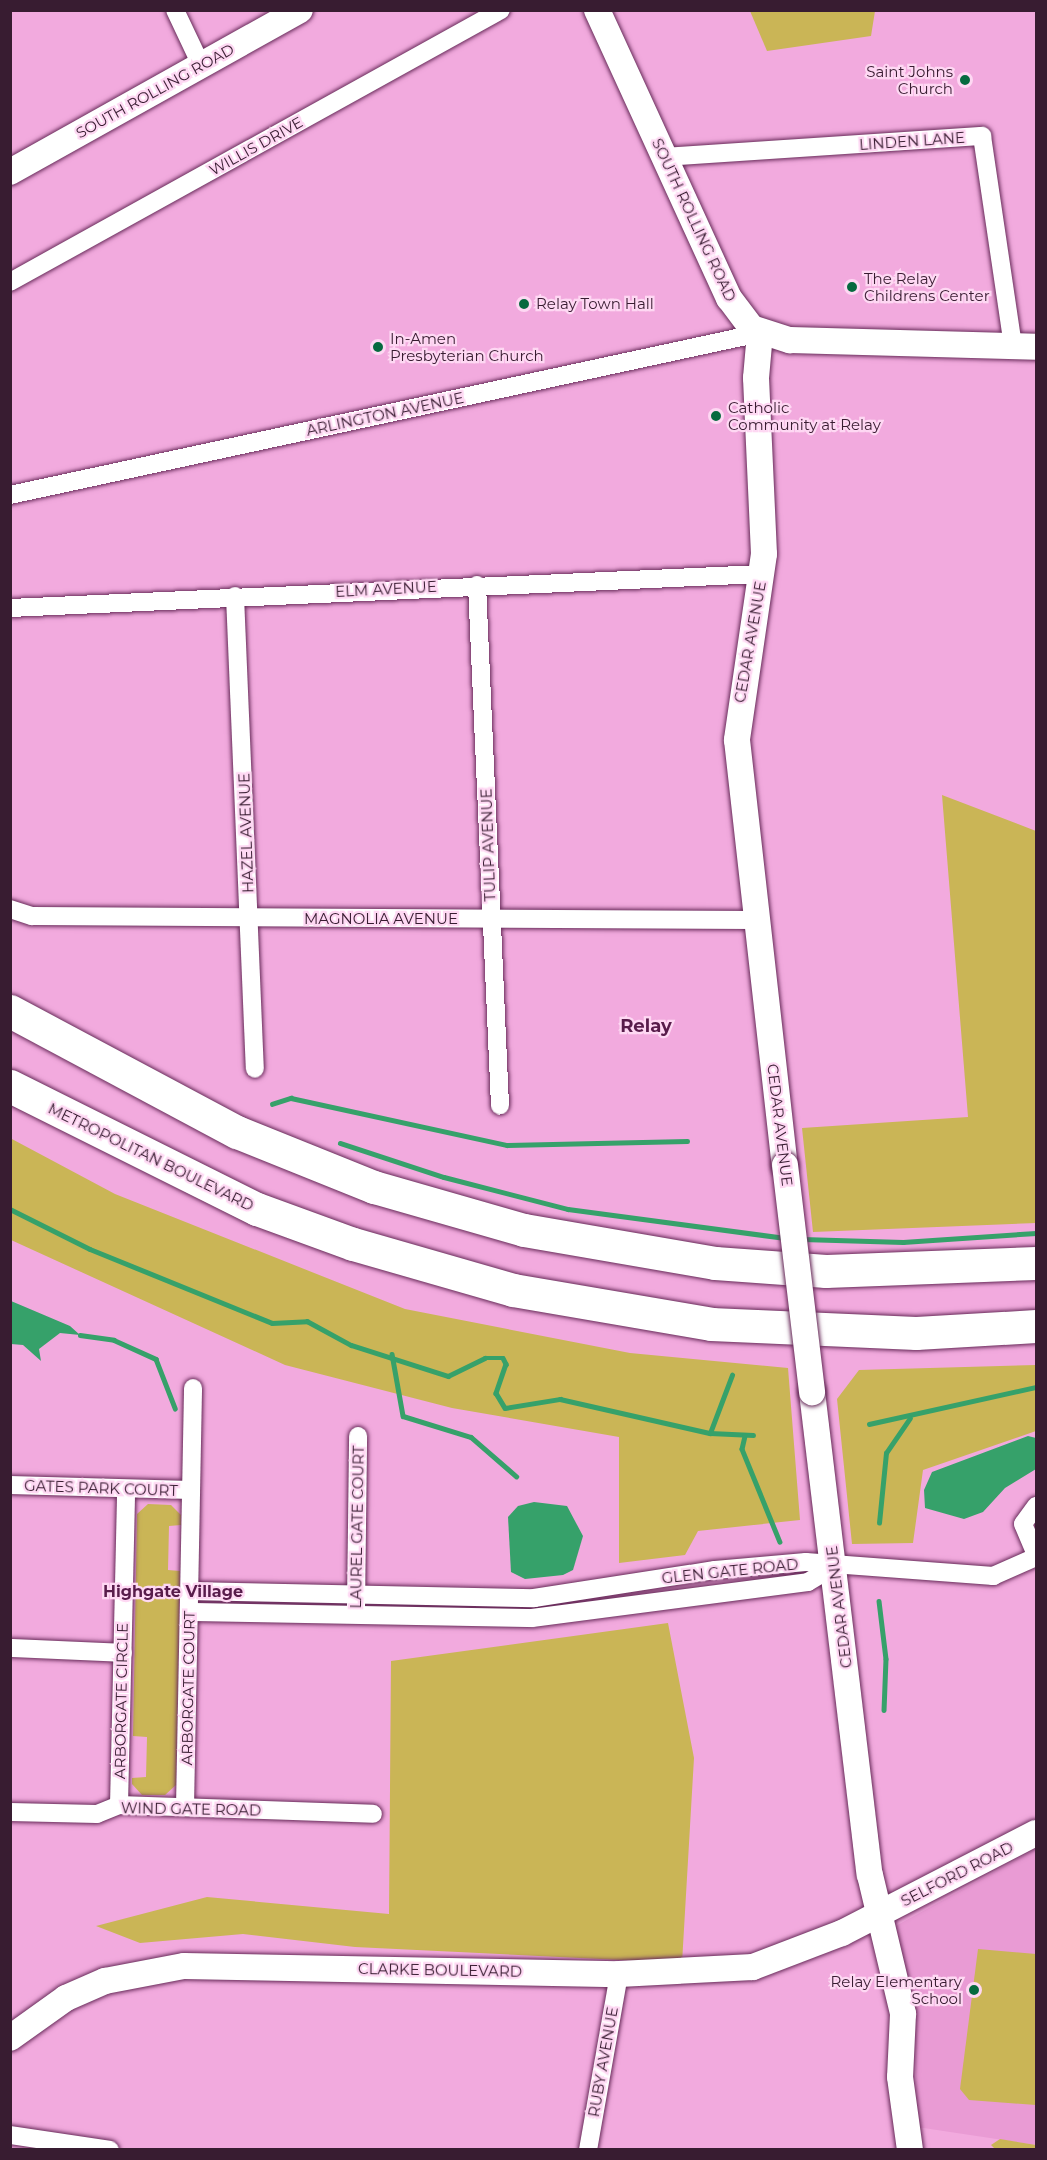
<!DOCTYPE html>
<html>
<head>
<meta charset="utf-8">
<style>
	body { margin:0 }
	#map { position:relative; width:1047px; height:2160px; overflow:hidden; background:#f2aade; font-family:Montserrat,sans-serif }
	div>[style] { position:absolute }
	.built>* { inset:0; background:#e99bd4 }
	.green>* { inset:0; background:#cab556 }
	.water>* { inset:0; background:#36a16a }
	.stream>* { height:4.5px; margin:-2.25px; padding:0 2.25px; transform-origin:2.25px; border-radius:2.25px; background:#36a16a }
	.roads { filter:drop-shadow(0 0 2px #672a59) drop-shadow(0 0 2px #672a59) }
	.street>* { height:18px; margin:-9px; padding:0 9px; transform-origin:9px; border-radius:9px; background:#fff }
	.secondary>* { height:26px; margin:-13px; padding:0 13px; transform-origin:13px; border-radius:13px; background:#fff }
	.highway>* { height:33px; margin:-16.5px; padding:0 16.5px; transform-origin:16.5px; border-radius:16.5px; background:#fff }
	.bridges { filter:drop-shadow(0 0 2px #672a59) drop-shadow(0 0 2px #672a59) }
	.secondary-bridge>* { height:26px; margin:-13px; padding:0 13px; transform-origin:13px; border-radius:13px; background:#fff }
	.dots>* { width:16px; height:16px; translate:-50% -50%; box-sizing:border-box; border:3px solid #fed8f3; border-radius:50% }
	span { translate:-50% -50%; white-space:nowrap; text-align:center; line-height:1.15; -webkit-text-stroke:4.5px #fed8f3; paint-order:stroke }
	.poi-label { font-size:15px; color:#381c31 }
	.right { translate:-100% -50%; text-align:right }
	.left { translate:0 -50%; text-align:left }
	.street-label { font-size:15px; color:#381c31 }
	.neighbourhood-label { font-size:16px; color:#581c4b; font-weight:700 }
	.quarter-label { font-size:18px; color:#581c4b; font-weight:700 }
	.frame { position:absolute; inset:0; border:12px solid #381c31; pointer-events:none }
</style>
</head>
<body>
<div id="map">
	<div class="built">
		<div style="clip-path:polygon(1036px 1849px,1036px 2145px,917px 2127px,915px 2011px,894px 1927px)"></div>
	</div>
	<div class="green">
		<div style="clip-path:polygon(750px 11px,875px 11px,871px 36px,767px 51px)"></div>
		<div style="clip-path:polygon(942px 795px,1036px 831px,1036px 1223px,813px 1232px,802px 1128px,968px 1117px)"></div>
		<div style="clip-path:polygon(10px 1138px,115px 1194px,405px 1309px,630px 1353px,788px 1368px,800px 1520px,698px 1531px,685px 1555px,619px 1563px,619px 1437px,452px 1408px,285px 1365px,11px 1240px)"></div>
		<div style="clip-path:polygon(1036px 1365px,1036px 1431px,923px 1470px,913px 1543px,852px 1544px,837px 1399px,859px 1370px)"></div>
		<div style="clip-path:polygon(148px 1504px,171px 1505px,181px 1515px,181px 1525px,169px 1526px,168px 1570px,180px 1571px,176px 1785px,165px 1795px,142px 1795px,132px 1784px,132px 1778px,146px 1777px,147px 1737px,133px 1736px,137px 1514px)"></div>
		<div style="clip-path:polygon(668px 1623px,694px 1758px,682px 1963px,355px 1947px,243px 1934px,140px 1943px,96px 1926px,207px 1897px,389px 1914px,391px 1661px)"></div>
		<div style="clip-path:polygon(978px 1949px,1036px 1954px,1036px 2105px,969px 2100px,960px 2089px)"></div>
		<div style="clip-path:polygon(1000px 2139px,1036px 2145px,1036px 2149px,995px 2149px,991px 2145px)"></div>
	</div>
	<div class="water">
		<div style="clip-path:polygon(11px 1301px,70px 1326px,80px 1335px,60px 1333px,39px 1349px,41px 1361px,23px 1345px,11px 1344px)"></div>
		<div style="clip-path:polygon(1028px 1436px,1036px 1438px,1036px 1469px,1005px 1488px,983px 1512px,964px 1519px,925px 1508px,924px 1490px,932px 1472px)"></div>
		<div style="clip-path:polygon(534px 1502px,567px 1506px,583px 1536px,573px 1570px,563px 1575px,525px 1579px,511px 1572px,508px 1517px,518px 1506px)"></div>
	</div>
	<div class="stream">
		<div style="left:272px;top:1104px;width:20px;rotate:-18deg"></div>
		<div style="left:291px;top:1098px;width:221px;rotate:12.3deg"></div>
		<div style="left:507px;top:1145px;width:180px;rotate:-1.3deg"></div>
		<div style="left:340px;top:1143px;width:109px;rotate:18.1deg"></div>
		<div style="left:444px;top:1177px;width:128px;rotate:14.5deg"></div>
		<div style="left:568px;top:1209px;width:219px;rotate:7.6deg"></div>
		<div style="left:10px;top:1209px;width:89px;rotate:26.6deg"></div>
		<div style="left:90px;top:1249px;width:196px;rotate:22.1deg"></div>
		<div style="left:272px;top:1323px;width:35px;rotate:-3deg"></div>
		<div style="left:307px;top:1321px;width:50px;rotate:28.6deg"></div>
		<div style="left:351px;top:1345px;width:102px;rotate:17.7deg"></div>
		<div style="left:448px;top:1376px;width:41px;rotate:-25.9deg"></div>
		<div style="left:485px;top:1358px;width:18px"></div>
		<div style="left:503px;top:1358px;width:7px;rotate:63deg"></div>
		<div style="left:506px;top:1364px;width:31px;rotate:109deg"></div>
		<div style="left:496px;top:1393px;width:17px;rotate:59deg"></div>
		<div style="left:505px;top:1408px;width:56px;rotate:-9.3deg"></div>
		<div style="left:560px;top:1399px;width:154px;rotate:12.8deg"></div>
		<div style="left:710px;top:1433px;width:43px;rotate:2.7deg"></div>
		<div style="left:802px;top:1239px;width:101px;rotate:1.7deg"></div>
		<div style="left:903px;top:1242px;width:133px;rotate:-3.9deg"></div>
		<div style="left:80px;top:1335px;width:34px;rotate:8deg"></div>
		<div style="left:114px;top:1340px;width:46px;rotate:24.3deg"></div>
		<div style="left:156px;top:1359px;width:53px;rotate:68.8deg"></div>
		<div style="left:392px;top:1354px;width:63px;rotate:79.9deg"></div>
		<div style="left:403px;top:1416px;width:71px;rotate:17.2deg"></div>
		<div style="left:471px;top:1437px;width:60px;rotate:40.9deg"></div>
		<div style="left:869px;top:1424px;width:171px;rotate:-12.5deg"></div>
		<div style="left:710px;top:1433px;width:62px;rotate:-69.2deg"></div>
		<div style="left:745px;top:1436px;width:13px;rotate:103deg"></div>
		<div style="left:742px;top:1449px;width:100px;rotate:67.8deg"></div>
		<div style="left:879px;top:1523px;width:70px;rotate:-84.3deg"></div>
		<div style="left:886px;top:1453px;width:42px;rotate:-55.6deg"></div>
		<div style="left:879px;top:1601px;width:58px;rotate:83.1deg"></div>
		<div style="left:886px;top:1659px;width:51px;rotate:92.2deg"></div>
	</div>
	<div class="roads">
		<div class="street">
			<div style="left:175px;top:10px;width:61px;rotate:64.7deg"></div>
			<div style="left:665px;top:157px;width:318px;rotate:-3.8deg"></div>
			<div style="left:982px;top:136px;width:213px;rotate:81.6deg"></div>
			<div style="left:10px;top:282px;width:561px;rotate:-28.99deg"></div>
			<div style="left:10px;top:495px;width:767px;rotate:-12.19deg"></div>
			<div style="left:477px;top:585px;width:521px;rotate:87.47deg"></div>
			<div style="left:235px;top:596px;width:473px;rotate:87.6deg"></div>
			<div style="left:10px;top:608px;width:753px;rotate:-2.59deg"></div>
			<div style="left:10px;top:909px;width:23px;rotate:18deg"></div>
			<div style="left:32px;top:916px;width:721px;rotate:0.32deg"></div>
			<div style="left:10px;top:1485px;width:181px;rotate:1.6deg"></div>
			<div style="left:1036px;top:1506px;width:22px;rotate:126deg"></div>
			<div style="left:1023px;top:1524px;width:33px;rotate:67deg"></div>
			<div style="left:189px;top:1591px;width:345px;rotate:1.2deg"></div>
			<div style="left:534px;top:1598px;width:183px;rotate:-8.8deg"></div>
			<div style="left:715px;top:1570px;width:91px;rotate:-5deg"></div>
			<div style="left:806px;top:1562px;width:188px;rotate:4.3deg"></div>
			<div style="left:993px;top:1576px;width:47px;rotate:-23.8deg"></div>
			<div style="left:356px;top:1608px;width:172px;rotate:-89.3deg"></div>
			<div style="left:189px;top:1612px;width:343px;rotate:1deg"></div>
			<div style="left:532px;top:1618px;width:278px;rotate:-7.4deg"></div>
			<div style="left:808px;top:1582px;width:31px;rotate:-31deg"></div>
			<div style="left:10px;top:1648px;width:113px;rotate:2.5deg"></div>
			<div style="left:119px;top:1805px;width:316px;rotate:-88.7deg"></div>
			<div style="left:185px;top:1807px;width:419px;rotate:-88.9deg"></div>
			<div style="left:10px;top:1812px;width:87px;rotate:1.3deg"></div>
			<div style="left:97px;top:1814px;width:24px;rotate:-22deg"></div>
			<div style="left:119px;top:1805px;width:254px;rotate:2deg"></div>
			<div style="left:10px;top:2135px;width:101px;rotate:8.5deg"></div>
			<div style="left:588px;top:2150px;width:179px;rotate:-80deg"></div>
		</div>
		<div class="secondary">
			<div style="left:597px;top:10px;width:317px;rotate:65.4deg"></div>
			<div style="left:729px;top:298px;width:38px;rotate:53deg"></div>
			<div style="left:752px;top:328px;width:40px;rotate:18deg"></div>
			<div style="left:790px;top:340px;width:246px;rotate:1.6deg"></div>
			<div style="left:10px;top:172px;width:332px;rotate:-29.2deg"></div>
			<div style="left:760px;top:333px;width:45px;rotate:95.1deg"></div>
			<div style="left:756px;top:378px;width:176px;rotate:87.4deg"></div>
			<div style="left:764px;top:554px;width:188px;rotate:98.3deg"></div>
			<div style="left:737px;top:740px;width:428px;rotate:83.6deg"></div>
			<div style="left:812px;top:1392px;width:486px;rotate:83.2deg"></div>
			<div style="left:870px;top:1875px;width:143px;rotate:76.6deg"></div>
			<div style="left:903px;top:2014px;width:63px;rotate:92.7deg"></div>
			<div style="left:900px;top:2077px;width:74px;rotate:82.2deg"></div>
			<div style="left:10px;top:2038px;width:69px;rotate:-35.5deg"></div>
			<div style="left:66px;top:1998px;width:43px;rotate:-23.6deg"></div>
			<div style="left:105px;top:1981px;width:80px;rotate:-10.8deg"></div>
			<div style="left:184px;top:1966px;width:435px;rotate:1.1deg"></div>
			<div style="left:619px;top:1974px;width:134px;rotate:-3deg"></div>
			<div style="left:753px;top:1967px;width:95px;rotate:-20.9deg"></div>
			<div style="left:842px;top:1933px;width:218px;rotate:-27.3deg"></div>
		</div>
		<div class="highway">
			<div style="left:10px;top:1011px;width:257px;rotate:28.1deg"></div>
			<div style="left:237px;top:1132px;width:148px;rotate:21.9deg"></div>
			<div style="left:374px;top:1187px;width:156px;rotate:16deg"></div>
			<div style="left:524px;top:1230px;width:194px;rotate:9.8deg"></div>
			<div style="left:715px;top:1263px;width:111px;rotate:4.1deg"></div>
			<div style="left:826px;top:1271px;width:210px;rotate:-2.2deg"></div>
			<div style="left:10px;top:1086px;width:276px;rotate:26.5deg"></div>
			<div style="left:257px;top:1209px;width:102px;rotate:20deg"></div>
			<div style="left:353px;top:1244px;width:166px;rotate:16deg"></div>
			<div style="left:513px;top:1290px;width:201px;rotate:9.7deg"></div>
			<div style="left:711px;top:1324px;width:205px;rotate:2.5deg"></div>
			<div style="left:916px;top:1333px;width:120px;rotate:-3.3deg"></div>
		</div>
	</div>
	<div class="bridges">
		<div class="secondary-bridge">
			<div style="left:785px;top:1165px;width:229px;rotate:83.2deg"></div>
		</div>
	</div>
	<div class="dots">
		<div style="left:965px;top:80px;background:#066a3f"></div>
		<div style="left:852px;top:287px;background:#066a3f"></div>
		<div style="left:524px;top:304px;background:#066a3f"></div>
		<div style="left:378px;top:347px;background:#066a3f"></div>
		<div style="left:716px;top:416px;background:#066a3f"></div>
		<div style="left:974px;top:1990px;background:#066a3f"></div>
	</div>
	<div class="poi-label">
		<span class="right" style="left:953px;top:80px">Saint Johns<br>Church</span>
		<span class="left" style="left:864px;top:287px">The Relay<br>Childrens Center</span>
		<span class="left" style="left:536px;top:304px">Relay Town Hall</span>
		<span class="left" style="left:390px;top:347px">In-Amen<br>Presbyterian Church</span>
		<span class="left" style="left:728px;top:416px">Catholic<br>Community at Relay</span>
		<span class="right" style="left:962px;top:1990px">Relay Elementary<br>School</span>
	</div>
	<div class="street-label">
		<span style="left:155px;top:91px;rotate:-29deg">SOUTH ROLLING ROAD</span>
		<span style="left:912px;top:141px;rotate:-4deg">LINDEN LANE</span>
		<span style="left:256px;top:146px;rotate:-29deg">WILLIS DRIVE</span>
		<span style="left:694px;top:220px;rotate:65deg">SOUTH ROLLING ROAD</span>
		<span style="left:385px;top:414px;rotate:-12deg">ARLINGTON AVENUE</span>
		<span style="left:386px;top:589px;rotate:-3deg">ELM AVENUE</span>
		<span style="left:750px;top:642px;rotate:-80deg">CEDAR AVENUE</span>
		<span style="left:246px;top:833px;rotate:-92deg">HAZEL AVENUE</span>
		<span style="left:488px;top:845px;rotate:-92deg">TULIP AVENUE</span>
		<span style="left:381px;top:919px">MAGNOLIA AVENUE</span>
		<span style="left:780px;top:1125px;rotate:83deg">CEDAR AVENUE</span>
		<span style="left:151px;top:1157px;rotate:26deg">METROPOLITAN BOULEVARD</span>
		<span style="left:101px;top:1488px;rotate:2deg">GATES PARK COURT</span>
		<span style="left:357px;top:1527px;rotate:-89deg">LAUREL GATE COURT</span>
		<span style="left:730px;top:1571px;rotate:-6deg">GLEN GATE ROAD</span>
		<span style="left:839px;top:1607px;rotate:-97deg">CEDAR AVENUE</span>
		<span style="left:188px;top:1688px;rotate:-89deg">ARBORGATE COURT</span>
		<span style="left:121px;top:1701px;rotate:-89deg">ARBORGATE CIRCLE</span>
		<span style="left:191px;top:1809px;rotate:1deg">WIND GATE ROAD</span>
		<span style="left:957px;top:1874px;rotate:-27deg">SELFORD ROAD</span>
		<span style="left:440px;top:1970px;rotate:1deg">CLARKE BOULEVARD</span>
		<span style="left:603px;top:2062px;rotate:-80deg">RUBY AVENUE</span>
	</div>
	<div class="neighbourhood-label">
		<span style="left:173px;top:1592px">Highgate Village</span>
	</div>
	<div class="quarter-label">
		<span style="left:646px;top:1026px">Relay</span>
	</div>
	<div class="frame"></div>
</div>
</body>
</html>
